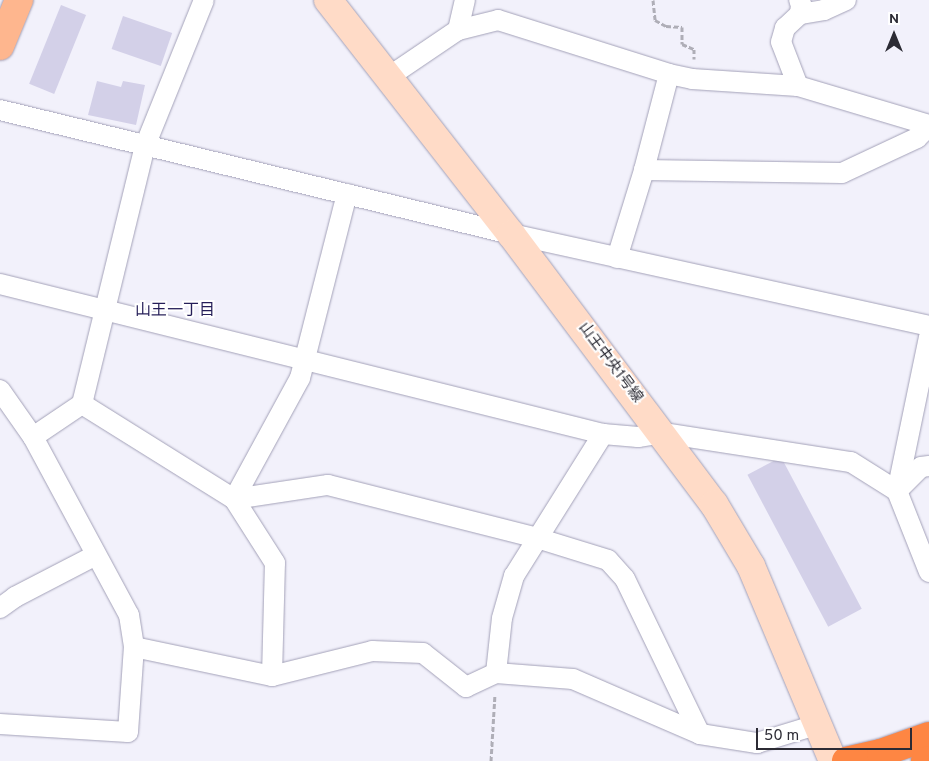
<!DOCTYPE html>
<html>
<head>
<meta charset="utf-8">
<style>
	body { margin:0 }
	#map { position:relative; width:929px; height:761px; overflow:hidden; background:#f2f1fb; font-family:Overpass,"Noto Sans JP",sans-serif }
	div>[style] { position:absolute }
	.building>* { inset:0; background:#d3d0e8; transform-origin:0 0 }
	.path>* { height:3px; margin-top:-1.5px; transform-origin:0; background:repeating-linear-gradient(90deg,#afaeb7 0 5px,transparent 0 7.5px) }
	.roads { filter:drop-shadow(0 0 1px #a3a1b8) drop-shadow(0 0 1px #a3a1b8) }
	.street>* { height:20px; margin:-10px; padding:0 10px; transform-origin:10px; border-radius:10px; background:#fff }
	.secondary>* { height:28px; margin:-14px; padding:0 14px; transform-origin:14px; border-radius:14px; background:#ffdbc7 }
	.primary>* { height:28px; margin:-14px; padding:0 14px; transform-origin:14px; border-radius:14px; background:#feb68e }
	.highway>* { height:28px; margin:-14px; padding:0 14px; transform-origin:14px; border-radius:14px; background:#fe8643 }
	span { translate:-50% -50%; white-space:nowrap; text-align:center; line-height:1.15; -webkit-text-stroke:4px #fff; paint-order:stroke }
	.street-label { font-size:15px; color:#2c2b34 }
	.neighbourhood-label { font-size:16px; color:#251e58 }
	.north { position:absolute; left:869px; top:10px; width:50px; height:50px; -webkit-text-stroke:4px #fff; paint-order:stroke; rotate:0deg; font-size:14px; font-weight:700; line-height:20px; text-align:center; color:#2c2b34 }
	.north::after { content:''; display:block; margin:auto; width:18px; height:22px; background:#2c2b34; clip-path:polygon(50% 0,100% 100%,50% 72%,0 100%) }
	.scale { position:absolute; left:756px; top:728px; width:156px; height:22px; box-sizing:border-box; border:2px solid #2c2b34; border-top:0; padding-left:6px; font-size:15px; line-height:18px; white-space:nowrap; color:#2c2b34; -webkit-text-stroke:4px #fff; paint-order:stroke }
</style>
</head>
<body>
<div id="map">
	<div class="building">
		<div style="left:61px;top:5px;width:27px;height:85px;rotate:22deg"></div>
		<div style="left:123px;top:16px;width:52px;height:35px;rotate:19deg"></div>
		<div style="clip-path:polygon(97px 81px,121px 87px,123px 81px,145px 85px,136px 125px,88px 115px)"></div>
		<div style="left:781px;top:457px;width:172px;height:38px;rotate:62deg"></div>
	</div>
	<div class="path">
		<div style="left:653px;top:0;width:20px;rotate:84deg"></div>
		<div style="left:655px;top:20px;width:13px;rotate:29deg"></div>
		<div style="left:666px;top:26px;width:16px;rotate:4deg"></div>
		<div style="left:682px;top:27px;width:17px;rotate:90deg"></div>
		<div style="left:682px;top:44px;width:13px;rotate:23deg"></div>
		<div style="left:694px;top:49px;width:10px;rotate:90deg"></div>
		<div style="left:491px;top:761px;width:67px;rotate:-86.6deg"></div>
	</div>
	<div class="roads">
		<div class="street">
			<div style="left:800px;top:14px;width:24px;rotate:-9deg"></div>
			<div style="left:824px;top:10px;width:24px;rotate:-24deg"></div>
			<div style="left:458px;top:30px;width:31px;rotate:-77deg"></div>
			<div style="left:387px;top:78px;width:86px;rotate:-34.1deg"></div>
			<div style="left:458px;top:30px;width:41px;rotate:-14deg"></div>
			<div style="left:498px;top:20px;width:179px;rotate:17.5deg"></div>
			<div style="left:669px;top:74px;width:24px;rotate:12deg"></div>
			<div style="left:692px;top:79px;width:106px;rotate:3.8deg"></div>
			<div style="left:798px;top:86px;width:137px;rotate:16.6deg"></div>
			<div style="left:798px;top:86px;width:47px;rotate:-111.1deg"></div>
			<div style="left:781px;top:42px;width:15px;rotate:-74deg"></div>
			<div style="left:785px;top:28px;width:21px;rotate:-43deg"></div>
			<div style="left:800px;top:14px;width:10px;rotate:-84deg"></div>
			<div style="left:801px;top:4px;width:4px;rotate:-117deg"></div>
			<div style="left:0;top:110px;width:526px;rotate:13.64deg"></div>
			<div style="left:511px;top:234px;width:428px;rotate:12.4deg"></div>
			<div style="left:644px;top:170px;width:198px;rotate:0.9deg"></div>
			<div style="left:842px;top:173px;width:83px;rotate:-25deg"></div>
			<div style="left:917px;top:138px;width:17px;rotate:-45deg"></div>
			<div style="left:617px;top:258px;width:92px;rotate:-72.9deg"></div>
			<div style="left:644px;top:170px;width:99px;rotate:-75.4deg"></div>
			<div style="left:0;top:284px;width:621px;rotate:13.97deg"></div>
			<div style="left:603px;top:434px;width:35px;rotate:5deg"></div>
			<div style="left:638px;top:437px;width:25px;rotate:-9deg"></div>
			<div style="left:663px;top:433px;width:190px;rotate:8.8deg"></div>
			<div style="left:851px;top:462px;width:54px;rotate:32.2deg"></div>
			<div style="left:929px;top:337px;width:157px;rotate:101.7deg"></div>
			<div style="left:897px;top:491px;width:87px;rotate:68.4deg"></div>
			<div style="left:0;top:390px;width:57px;rotate:54.9deg"></div>
			<div style="left:33px;top:437px;width:202px;rotate:61.7deg"></div>
			<div style="left:129px;top:615px;width:32px;rotate:81deg"></div>
			<div style="left:134px;top:647px;width:141px;rotate:11.9deg"></div>
			<div style="left:272px;top:676px;width:103px;rotate:-14deg"></div>
			<div style="left:372px;top:651px;width:51px;rotate:2.2deg"></div>
			<div style="left:423px;top:653px;width:55px;rotate:38.3deg"></div>
			<div style="left:466px;top:687px;width:33px;rotate:-25deg"></div>
			<div style="left:496px;top:673px;width:55px;rotate:-83.8deg"></div>
			<div style="left:502px;top:618px;width:44px;rotate:-74.1deg"></div>
			<div style="left:514px;top:576px;width:168px;rotate:-57.9deg"></div>
			<div style="left:82px;top:404px;width:179px;rotate:32deg"></div>
			<div style="left:234px;top:499px;width:95px;rotate:-8.5deg"></div>
			<div style="left:328px;top:485px;width:216px;rotate:14.2deg"></div>
			<div style="left:537px;top:538px;width:74px;rotate:17.2deg"></div>
			<div style="left:608px;top:560px;width:25px;rotate:48deg"></div>
			<div style="left:625px;top:579px;width:172px;rotate:64.2deg"></div>
			<div style="left:33px;top:437px;width:59px;rotate:-34deg"></div>
			<div style="left:82px;top:404px;width:266px;rotate:-76.3deg"></div>
			<div style="left:145px;top:146px;width:157px;rotate:-68deg"></div>
			<div style="left:897px;top:491px;width:34px;rotate:-45deg"></div>
			<div style="left:921px;top:467px;width:8px;rotate:-7deg"></div>
			<div style="left:0;top:608px;width:19px;rotate:-36deg"></div>
			<div style="left:15px;top:597px;width:91px;rotate:-27.4deg"></div>
			<div style="left:496px;top:673px;width:77px;rotate:4.5deg"></div>
			<div style="left:573px;top:679px;width:138px;rotate:23.4deg"></div>
			<div style="left:700px;top:734px;width:58px;rotate:9deg"></div>
			<div style="left:757px;top:743px;width:65px;rotate:-17deg"></div>
			<div style="left:272px;top:676px;width:113px;rotate:-88.5deg"></div>
			<div style="left:275px;top:563px;width:76px;rotate:-122.6deg"></div>
			<div style="left:234px;top:499px;width:138px;rotate:-61.4deg"></div>
			<div style="left:300px;top:378px;width:190px;rotate:-75.7deg"></div>
			<div style="left:0;top:724px;width:128px;rotate:3.6deg"></div>
			<div style="left:128px;top:732px;width:85px;rotate:-86deg"></div>
		</div>
		<div class="secondary">
			<div style="left:328px;top:0;width:297px;rotate:52deg"></div>
			<div style="left:511px;top:234px;width:338px;rotate:53.1deg"></div>
			<div style="left:714px;top:504px;width:72px;rotate:59.2deg"></div>
			<div style="left:751px;top:566px;width:212px;rotate:67.2deg"></div>
		</div>
		<div class="primary">
			<div style="left:0;top:46px;width:50px;rotate:-67.6deg"></div>
		</div>
		<div class="highway">
			<div style="left:846px;top:761px;width:36px;rotate:-13deg"></div>
			<div style="left:881px;top:753px;width:51px;rotate:-19.5deg"></div>
			<div style="left:925px;top:761px;width:4px;rotate:-14deg"></div>
		</div>
	</div>
	<div class="street-label">
		<span style="left:610px;top:363px;rotate:53deg">山王中央1号線</span>
	</div>
	<div class="neighbourhood-label">
		<span style="left:175px;top:311px">山王一丁目</span>
	</div>
	<div class="north">N</div>
	<div class="scale">50 m</div>
</div>
</body>
</html>
